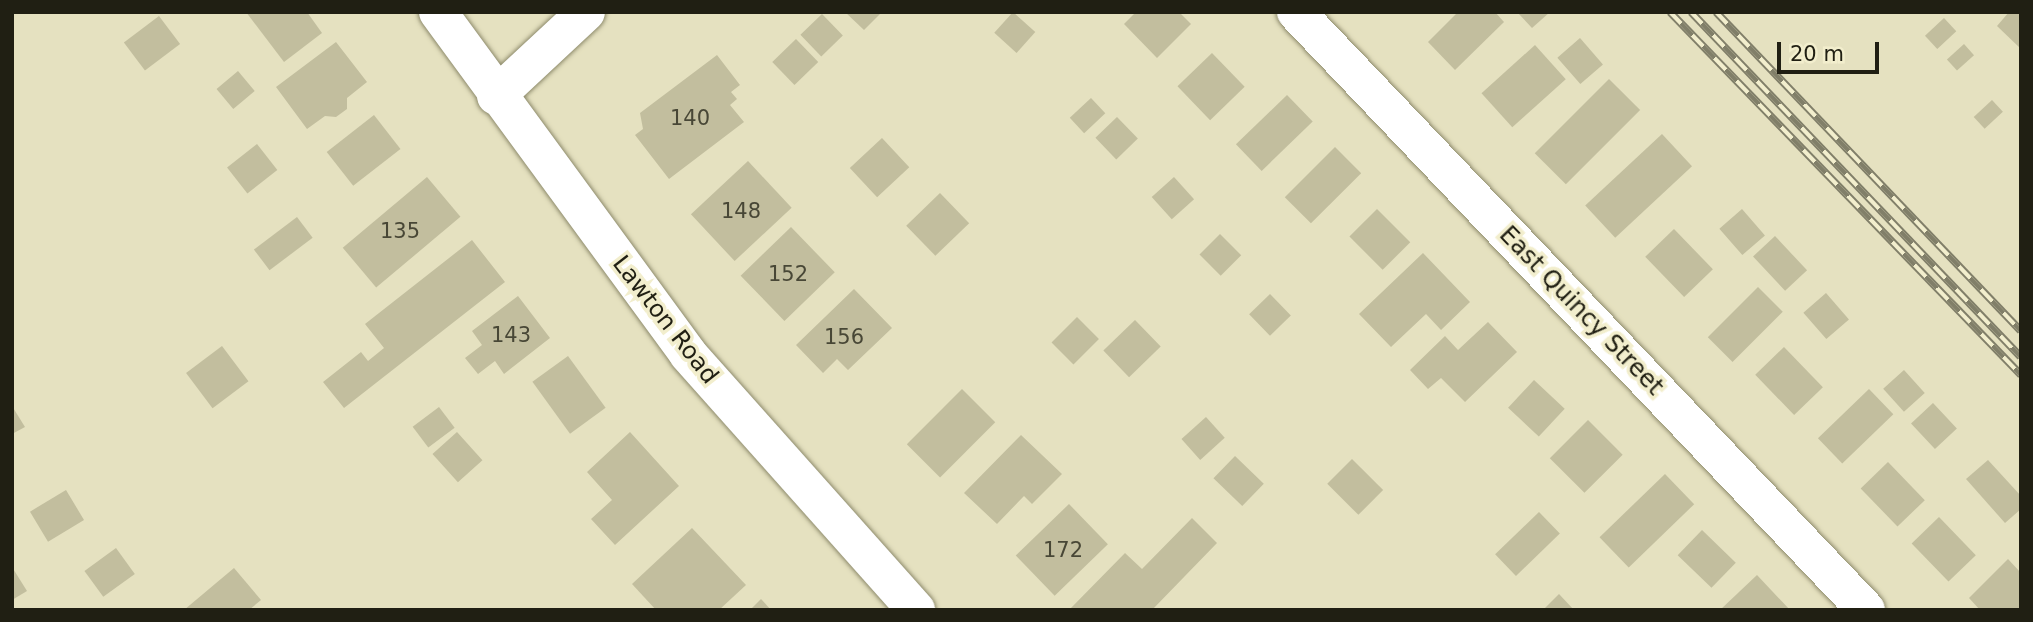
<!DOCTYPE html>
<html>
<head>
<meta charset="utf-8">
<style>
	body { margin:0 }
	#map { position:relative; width:2033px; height:622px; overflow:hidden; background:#e5e1c0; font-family:"DejaVu Sans",sans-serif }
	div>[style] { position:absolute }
	.building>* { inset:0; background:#c2be9e; transform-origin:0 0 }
	.roads { filter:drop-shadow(0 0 2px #8e8b6c) drop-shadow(0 0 2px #8e8b6c) }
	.minor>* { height:38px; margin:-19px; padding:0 19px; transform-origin:19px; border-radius:19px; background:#fff }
	.rail>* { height:8px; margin-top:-4px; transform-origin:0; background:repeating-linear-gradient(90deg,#f2eecd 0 16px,#817f69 0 32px); box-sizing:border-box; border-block:2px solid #817f69 }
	span { translate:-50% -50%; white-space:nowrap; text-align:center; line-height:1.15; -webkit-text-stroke:7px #f2eecd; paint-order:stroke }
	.number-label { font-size:21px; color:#484736 }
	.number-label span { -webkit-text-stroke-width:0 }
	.street-label { font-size:24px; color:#201f13 }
	.frame { position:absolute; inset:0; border:14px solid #201f13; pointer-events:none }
	.scale { position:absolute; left:1777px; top:42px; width:102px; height:32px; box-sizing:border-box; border:4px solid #201f13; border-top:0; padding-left:9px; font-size:21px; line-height:24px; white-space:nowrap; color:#201f13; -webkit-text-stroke:5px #f2eecd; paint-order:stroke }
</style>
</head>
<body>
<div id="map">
	<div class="building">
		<div style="clip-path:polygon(246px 12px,307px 12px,322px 33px,284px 62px)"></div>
		<div style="clip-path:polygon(845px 12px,882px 12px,864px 30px)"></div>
		<div style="left:1013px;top:12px;width:30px;height:28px;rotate:42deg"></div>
		<div style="clip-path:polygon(1136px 12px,1179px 12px,1191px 24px,1157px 58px,1124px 24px)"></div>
		<div style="clip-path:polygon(1458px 12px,1495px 12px,1504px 22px,1455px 70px,1428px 42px)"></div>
		<div style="clip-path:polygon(1517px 12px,1550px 12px,1532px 28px)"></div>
		<div style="clip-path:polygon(2009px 12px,2021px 12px,2021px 49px,1997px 26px)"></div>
		<div style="left:822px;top:14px;width:30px;height:30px;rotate:46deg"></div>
		<div style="left:159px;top:16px;width:35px;height:44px;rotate:53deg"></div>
		<div style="left:1944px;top:18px;width:18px;height:26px;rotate:47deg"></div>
		<div style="left:1580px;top:38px;width:35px;height:30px;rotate:49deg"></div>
		<div style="left:796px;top:39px;width:32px;height:33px;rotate:46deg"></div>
		<div style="clip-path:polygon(336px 42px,367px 82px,347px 98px,347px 109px,336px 117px,325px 116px,307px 129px,276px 87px)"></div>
		<div style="left:1964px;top:44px;width:15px;height:23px;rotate:48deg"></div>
		<div style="left:1535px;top:45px;width:46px;height:72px;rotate:48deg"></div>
		<div style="left:1212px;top:53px;width:47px;height:48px;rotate:46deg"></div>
		<div style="clip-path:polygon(717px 55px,740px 85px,731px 92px,737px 99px,730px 105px,744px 122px,669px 179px,635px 135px,643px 129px,640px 113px)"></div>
		<div style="left:238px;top:71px;width:26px;height:28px;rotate:50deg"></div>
		<div style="left:1609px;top:79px;width:44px;height:105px;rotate:45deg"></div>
		<div style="left:1287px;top:95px;width:37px;height:71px;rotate:46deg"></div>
		<div style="left:1091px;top:98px;width:21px;height:29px;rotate:47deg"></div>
		<div style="left:1992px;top:100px;width:16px;height:25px;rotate:47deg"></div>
		<div style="left:374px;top:115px;width:43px;height:60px;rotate:52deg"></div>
		<div style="left:1117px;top:117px;width:30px;height:30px;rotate:46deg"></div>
		<div style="left:1662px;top:134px;width:44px;height:105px;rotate:47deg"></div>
		<div style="left:882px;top:138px;width:40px;height:44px;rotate:47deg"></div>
		<div style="left:257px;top:144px;width:33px;height:38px;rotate:52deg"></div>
		<div style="left:1335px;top:147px;width:37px;height:71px;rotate:45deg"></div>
		<div style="left:748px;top:161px;width:64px;height:78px;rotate:47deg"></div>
		<div style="left:427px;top:177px;width:52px;height:110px;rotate:50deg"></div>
		<div style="left:1174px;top:177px;width:30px;height:30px;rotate:48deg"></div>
		<div style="left:940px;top:193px;width:42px;height:47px;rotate:46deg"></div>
		<div style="left:1377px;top:209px;width:47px;height:39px;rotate:45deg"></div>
		<div style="left:1742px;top:209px;width:35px;height:30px;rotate:49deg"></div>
		<div style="left:297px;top:217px;width:26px;height:54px;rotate:53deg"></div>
		<div style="left:791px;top:227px;width:63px;height:70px;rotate:46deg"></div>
		<div style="left:1674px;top:229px;width:56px;height:40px;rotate:46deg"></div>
		<div style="left:1220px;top:234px;width:30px;height:29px;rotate:45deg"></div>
		<div style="left:1775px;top:236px;width:47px;height:30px;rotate:47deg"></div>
		<div style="clip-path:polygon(472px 240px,505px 282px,344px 408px,323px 382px,361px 352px,368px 361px,384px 348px,365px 324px)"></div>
		<div style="clip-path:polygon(1423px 253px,1470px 302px,1441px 330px,1426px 314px,1391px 347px,1359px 314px)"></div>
		<div style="left:1758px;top:287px;width:35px;height:71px;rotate:45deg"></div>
		<div style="clip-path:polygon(854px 289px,892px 328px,848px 370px,837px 359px,823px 373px,796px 345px)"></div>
		<div style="left:1826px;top:293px;width:35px;height:30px;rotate:49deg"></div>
		<div style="left:1270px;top:294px;width:30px;height:29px;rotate:46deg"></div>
		<div style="clip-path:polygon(518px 296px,550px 338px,504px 374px,495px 361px,478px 374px,465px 358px,482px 345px,472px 331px)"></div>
		<div style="left:1077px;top:317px;width:31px;height:36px;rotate:45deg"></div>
		<div style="left:1135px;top:320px;width:37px;height:44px;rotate:46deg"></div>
		<div style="clip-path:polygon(1488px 322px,1517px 352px,1465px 402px,1441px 378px,1428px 389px,1410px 370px,1445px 336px,1458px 350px)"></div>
		<div style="left:222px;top:346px;width:44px;height:45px;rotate:53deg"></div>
		<div style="left:1784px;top:347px;width:56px;height:40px;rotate:46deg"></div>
		<div style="left:568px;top:356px;width:64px;height:44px;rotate:54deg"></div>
		<div style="left:1904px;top:370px;width:31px;height:28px;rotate:48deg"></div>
		<div style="left:1534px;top:380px;width:42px;height:38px;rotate:43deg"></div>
		<div style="left:962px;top:389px;width:47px;height:78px;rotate:45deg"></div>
		<div style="left:1869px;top:389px;width:35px;height:71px;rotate:46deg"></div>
		<div style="left:1933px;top:403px;width:35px;height:30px;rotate:47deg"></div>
		<div style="clip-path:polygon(12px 406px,25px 427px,12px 434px)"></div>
		<div style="left:439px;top:407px;width:26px;height:33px;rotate:53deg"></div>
		<div style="left:1206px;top:417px;width:28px;height:33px;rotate:48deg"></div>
		<div style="left:1588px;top:420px;width:49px;height:54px;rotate:45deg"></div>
		<div style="left:457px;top:432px;width:38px;height:33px;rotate:48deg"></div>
		<div style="clip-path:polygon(630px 432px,679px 486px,615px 545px,591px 519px,612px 500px,587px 472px)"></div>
		<div style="clip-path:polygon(1021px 435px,1062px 474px,1032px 504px,1024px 496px,997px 524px,964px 493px)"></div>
		<div style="left:1235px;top:456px;width:40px;height:31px;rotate:44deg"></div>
		<div style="left:1352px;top:459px;width:44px;height:35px;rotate:45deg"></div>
		<div style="clip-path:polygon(1988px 460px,2021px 496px,2021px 509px,2005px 523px,1966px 479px)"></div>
		<div style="left:1888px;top:462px;width:53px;height:38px;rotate:46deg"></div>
		<div style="left:1665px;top:474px;width:42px;height:91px;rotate:46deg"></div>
		<div style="left:66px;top:490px;width:35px;height:42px;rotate:59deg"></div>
		<div style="left:1069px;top:504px;width:56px;height:74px;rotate:46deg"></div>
		<div style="left:1539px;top:512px;width:30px;height:61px;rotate:46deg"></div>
		<div style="left:1939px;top:517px;width:53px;height:38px;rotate:46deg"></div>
		<div style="clip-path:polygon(1192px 518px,1217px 543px,1152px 610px,1069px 610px,1125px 553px,1142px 569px)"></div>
		<div style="clip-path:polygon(692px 528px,746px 585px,719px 610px,656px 610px,632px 584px)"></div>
		<div style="left:1702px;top:530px;width:47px;height:35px;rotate:44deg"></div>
		<div style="left:116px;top:548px;width:32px;height:39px;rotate:54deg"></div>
		<div style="clip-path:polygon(2008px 559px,2021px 573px,2021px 610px,1980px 610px,1969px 598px)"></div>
		<div style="clip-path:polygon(12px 567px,27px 591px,12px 600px)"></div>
		<div style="clip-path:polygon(234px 568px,261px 600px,249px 610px,184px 610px)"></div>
		<div style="clip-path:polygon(1757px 575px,1790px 610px,1720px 610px)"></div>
		<div style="clip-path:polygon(1559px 594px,1574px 610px,1543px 610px)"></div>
		<div style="clip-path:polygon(761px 599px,771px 610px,750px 610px)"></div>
	</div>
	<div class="roads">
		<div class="minor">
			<div style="left:438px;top:12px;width:424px;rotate:53.8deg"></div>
			<div style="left:688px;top:354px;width:343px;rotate:48.3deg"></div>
			<div style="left:1296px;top:12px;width:826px;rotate:46.37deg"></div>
			<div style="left:496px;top:96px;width:123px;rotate:-43deg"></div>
		</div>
	</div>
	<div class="rail">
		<div style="left:1670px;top:12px;width:505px;rotate:45.96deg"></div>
		<div style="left:1691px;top:12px;width:477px;rotate:46.3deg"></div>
		<div style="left:1716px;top:12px;width:441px;rotate:46.3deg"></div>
	</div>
	<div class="number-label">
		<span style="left:690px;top:118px">140</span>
		<span style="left:741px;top:211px">148</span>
		<span style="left:400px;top:231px">135</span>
		<span style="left:788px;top:274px">152</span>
		<span style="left:511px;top:335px">143</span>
		<span style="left:844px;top:337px">156</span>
		<span style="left:1063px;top:550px">172</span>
	</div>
	<div class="street-label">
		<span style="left:1581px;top:311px;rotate:46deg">East Quincy Street</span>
		<span style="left:665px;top:320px;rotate:52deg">Lawton Road</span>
	</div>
	<div class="frame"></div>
	<div class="scale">20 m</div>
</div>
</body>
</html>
